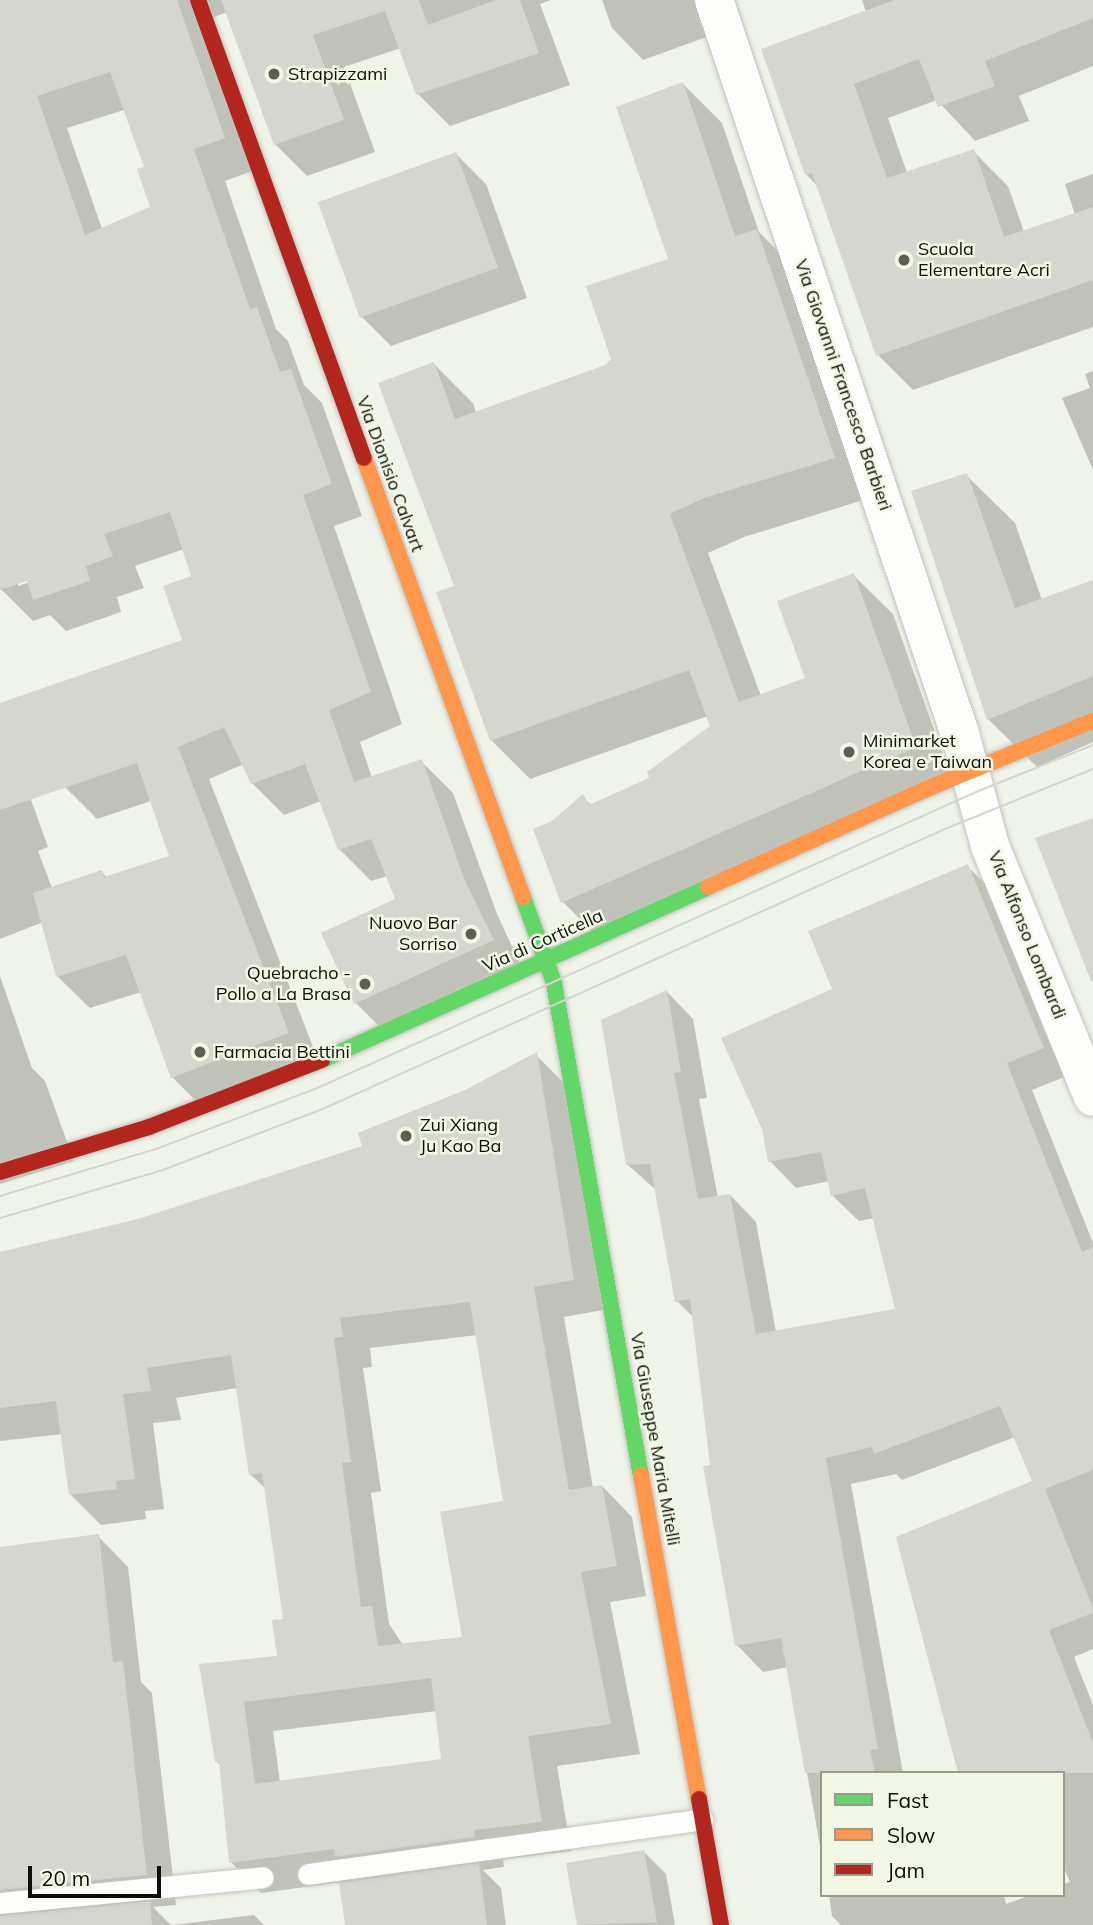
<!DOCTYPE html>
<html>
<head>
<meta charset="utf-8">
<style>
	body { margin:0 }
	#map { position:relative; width:1093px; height:1925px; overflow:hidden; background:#f0f3e9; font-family:Mulish,sans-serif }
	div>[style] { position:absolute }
	.shadow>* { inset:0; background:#0003 }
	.building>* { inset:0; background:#d4d6cf; transform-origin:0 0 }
	.roads { filter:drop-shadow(0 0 2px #c1c3bc) drop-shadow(0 0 2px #c1c3bc) }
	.lane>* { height:21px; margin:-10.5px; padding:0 10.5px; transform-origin:10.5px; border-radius:10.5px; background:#fdfdfc }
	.street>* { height:38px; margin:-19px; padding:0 19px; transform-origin:19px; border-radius:19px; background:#fdfdfc }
	.fast>* { height:16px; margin:-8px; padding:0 8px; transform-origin:8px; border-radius:8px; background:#63d668 }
	.slow>* { height:16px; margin:-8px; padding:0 8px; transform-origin:8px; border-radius:8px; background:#ff974d }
	.jam>* { height:16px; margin:-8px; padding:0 8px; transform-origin:8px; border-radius:8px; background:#b3261e }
	.tram>* { height:2px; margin:-1px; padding:0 1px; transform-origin:1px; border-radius:1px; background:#d4d4d2 }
	.dots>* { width:19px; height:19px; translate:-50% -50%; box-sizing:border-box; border:4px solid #f2f7e5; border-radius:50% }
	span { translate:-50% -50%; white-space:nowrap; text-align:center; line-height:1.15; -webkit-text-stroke:5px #f2f7e5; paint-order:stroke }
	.poi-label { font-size:18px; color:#0e0f09 }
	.left { translate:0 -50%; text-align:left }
	.right { translate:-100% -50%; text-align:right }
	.street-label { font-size:18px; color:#0e0f09 }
	.legend { position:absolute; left:820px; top:1771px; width:245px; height:126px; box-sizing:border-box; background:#f2f7e5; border:2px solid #979a8d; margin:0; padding:9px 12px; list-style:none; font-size:21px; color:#0e0f09 }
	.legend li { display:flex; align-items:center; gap:14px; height:35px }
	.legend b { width:35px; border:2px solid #979a8d }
	.scale { position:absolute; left:28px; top:1866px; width:133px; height:32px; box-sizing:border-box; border:4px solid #0e0f09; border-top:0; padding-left:9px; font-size:21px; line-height:24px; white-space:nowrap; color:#0e0f09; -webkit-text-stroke:5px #f2f7e5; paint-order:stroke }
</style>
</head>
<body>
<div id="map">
	<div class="shadow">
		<div style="clip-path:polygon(evenodd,0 0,551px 0,540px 4px,570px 85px,450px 126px,418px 94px,401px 48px,344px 67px,375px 152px,307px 176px,275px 144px,227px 12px,212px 18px,255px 170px,225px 181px,276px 329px,288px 341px,304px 385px,322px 403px,362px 516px,334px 526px,402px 724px,360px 742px,372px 778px,421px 761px,453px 793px,497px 914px,524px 972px,388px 1035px,356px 1003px,397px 900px,387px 876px,371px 881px,339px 849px,321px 801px,284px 815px,252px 783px,244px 764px,209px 779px,320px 1065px,204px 1109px,172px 1077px,141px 992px,90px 1008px,58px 977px,43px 922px,0 939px,0 735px,12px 747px,48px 847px,38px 851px,52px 888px,102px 872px,107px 878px,171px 857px,151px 801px,97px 819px,65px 787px,184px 641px,193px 577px,184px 549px,135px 566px,144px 588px,117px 597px,121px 612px,66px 631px,50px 615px,33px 621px,1px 589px,0 0,124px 110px,146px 168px,152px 208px,102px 229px,67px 128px,124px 110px,0 0,35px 577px,36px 580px,18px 586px,18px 582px,35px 577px)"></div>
		<div style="clip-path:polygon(602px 0,700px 0,712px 35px,643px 60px,612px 28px)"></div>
		<div style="clip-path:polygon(862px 0,1093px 0,1093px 66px,1019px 96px,1029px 121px,975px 141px,937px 100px,888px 118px,907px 173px,973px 151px,1008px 186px,1024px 232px,1075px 215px,1065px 184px,1093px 174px,1093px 327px,913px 390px,878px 355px,819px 188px,806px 174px,866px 12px)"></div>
		<div style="clip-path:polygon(683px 84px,722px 123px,759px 232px,796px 270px,873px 497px,744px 537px,708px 553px,761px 696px,807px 679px,853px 575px,893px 614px,954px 786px,602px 941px,563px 902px,553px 822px,583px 797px,592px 806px,652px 779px,712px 727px,708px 716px,530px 779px,491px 740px,456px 587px,434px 364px,473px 403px,476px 413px,606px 366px,613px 360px,670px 260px)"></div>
		<div style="clip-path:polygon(456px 154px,486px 184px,527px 298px,391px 346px,361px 316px)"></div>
		<div style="clip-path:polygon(1093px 371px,1093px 470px,1062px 398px,1090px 388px,1085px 374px)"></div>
		<div style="clip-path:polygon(966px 475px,1015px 523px,1042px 600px,1093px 582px,1093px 742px,1037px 767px,988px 719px)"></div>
		<div style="clip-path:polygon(967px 866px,994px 892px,1069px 1075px,1032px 1090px,1093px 1243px,1093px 1649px,1074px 1657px,1093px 1705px,1093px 1925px,841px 1925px,832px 1916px,829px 1895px,1004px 1895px,1006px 1904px,1031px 1895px,1063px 1895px,1063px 1884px,1070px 1882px,1063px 1866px,1063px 1773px,1034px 1482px,1015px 1437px,902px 1480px,896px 1474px,851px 1484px,903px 1773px,822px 1773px,822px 1857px,788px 1667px,763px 1672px,737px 1645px,694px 1318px,677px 1301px,657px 1191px,628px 1165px,667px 992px,693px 1019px,707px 1098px,699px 1099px,718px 1198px,730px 1195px,756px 1222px,776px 1332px,897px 1311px,874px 1218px,859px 1221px,832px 1195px,829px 1181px,796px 1188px,770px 1161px,834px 989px)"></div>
		<div style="clip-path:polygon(0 976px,32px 1068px,45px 1081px,74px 1161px,0 1184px)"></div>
		<div style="clip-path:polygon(evenodd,536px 1055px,566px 1085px,603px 1310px,564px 1317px,593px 1488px,602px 1486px,632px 1517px,646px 1596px,610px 1602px,640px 1754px,557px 1766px,571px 1851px,503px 1859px,504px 1867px,483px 1870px,501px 1888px,506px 1925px,347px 1925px,341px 1882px,261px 1893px,231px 1862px,222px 1767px,216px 1761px,201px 1665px,279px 1657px,285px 1620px,266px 1489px,250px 1474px,237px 1388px,176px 1398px,181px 1420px,153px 1423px,164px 1509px,145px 1511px,146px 1519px,101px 1525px,71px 1495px,63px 1434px,0 1441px,0 1255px,139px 1221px,364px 1147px,536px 1055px,477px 1335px,505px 1503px,464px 1638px,403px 1645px,389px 1624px,371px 1493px,381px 1491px,363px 1368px,372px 1367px,370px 1348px,477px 1335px,536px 1055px,437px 1711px,443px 1761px,280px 1782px,273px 1731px,437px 1711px)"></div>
		<div style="clip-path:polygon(98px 1536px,128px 1567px,141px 1682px,152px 1693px,176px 1905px,153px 1907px,171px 1925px,0 1925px,0 1549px)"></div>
		<div style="clip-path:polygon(644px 1852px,666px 1874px,675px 1925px,579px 1925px,568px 1865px)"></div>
		<div style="clip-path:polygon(254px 1915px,264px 1925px,173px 1925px)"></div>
	</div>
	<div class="building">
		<div style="clip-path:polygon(evenodd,0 0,177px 0,225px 138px,194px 149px,250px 309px,257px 307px,280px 372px,291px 369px,332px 484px,303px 495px,371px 692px,329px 710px,354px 782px,422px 759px,465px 881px,494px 940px,354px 1004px,321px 933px,395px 899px,371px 839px,338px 850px,305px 764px,251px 784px,224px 727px,178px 747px,289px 1033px,171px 1078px,126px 955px,56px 977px,33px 893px,102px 870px,104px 877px,169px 856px,137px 763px,0 810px,0 703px,182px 640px,163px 586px,191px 576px,170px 512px,104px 534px,113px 556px,86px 566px,90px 581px,33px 600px,27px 581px,0 590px,0 0,110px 72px,144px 167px,137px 169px,150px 207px,85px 235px,37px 96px,110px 72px)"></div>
		<div style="clip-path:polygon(221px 0,419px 0,428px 25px,496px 0,520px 0,539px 53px,416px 95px,385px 11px,313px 35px,344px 120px,274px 145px)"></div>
		<div style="clip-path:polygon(894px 0,1093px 0,1093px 18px,985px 61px,995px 86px,938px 107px,919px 59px,854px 84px,887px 178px,974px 149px,1004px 237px,1093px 207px,1093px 280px,876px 356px,812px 173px,805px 175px,761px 49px)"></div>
		<div style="clip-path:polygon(683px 82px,735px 236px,757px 229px,835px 458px,704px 498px,670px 514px,739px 702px,805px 678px,777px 601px,854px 573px,916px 747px,561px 903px,533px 829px,552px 821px,583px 794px,589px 805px,649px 778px,647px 772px,710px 726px,689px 670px,490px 741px,436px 592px,454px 586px,378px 383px,434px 362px,455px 419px,605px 365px,611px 359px,586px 286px,668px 259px,616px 107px)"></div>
		<div style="left:456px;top:152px;width:123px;height:147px;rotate:70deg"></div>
		<div style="clip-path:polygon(967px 473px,1015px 608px,1093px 580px,1093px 676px,987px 720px,911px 491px)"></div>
		<div style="clip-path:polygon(1093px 818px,1093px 981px,1091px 981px,1035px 838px)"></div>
		<div style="clip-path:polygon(968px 864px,1044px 1048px,1007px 1063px,1082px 1252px,1093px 1247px,1093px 1470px,1045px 1489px,1093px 1608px,1093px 1613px,1049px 1630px,1093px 1743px,1093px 1773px,958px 1773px,896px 1537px,1032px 1481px,1000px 1406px,874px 1454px,872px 1447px,826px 1458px,878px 1749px,870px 1750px,875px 1773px,805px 1773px,781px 1638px,735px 1646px,703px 1466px,710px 1465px,690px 1299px,675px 1302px,650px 1164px,626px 1165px,601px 1020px,667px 990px,681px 1072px,674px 1073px,698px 1199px,730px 1194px,756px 1334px,895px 1309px,865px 1188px,831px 1196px,821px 1152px,768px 1162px,762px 1129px,721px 1038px,832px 989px,808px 931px)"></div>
		<div style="clip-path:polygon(evenodd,537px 1052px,574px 1280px,534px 1287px,569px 1490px,602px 1485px,617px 1566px,581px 1572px,611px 1724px,528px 1736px,542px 1822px,474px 1830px,475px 1837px,335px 1857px,334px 1849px,229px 1863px,219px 1762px,215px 1762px,199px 1664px,277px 1656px,272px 1620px,283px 1619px,262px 1473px,249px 1475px,231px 1355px,147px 1368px,151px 1391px,123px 1394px,135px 1479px,116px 1481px,117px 1489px,69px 1495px,56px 1401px,0 1408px,0 1252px,138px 1219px,362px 1146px,358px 1133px,465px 1090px,537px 1052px,470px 1302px,503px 1501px,440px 1512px,462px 1637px,378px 1646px,372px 1606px,361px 1607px,342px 1463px,351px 1462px,334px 1338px,343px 1337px,340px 1318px,470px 1302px,537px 1052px,431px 1678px,441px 1759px,255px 1784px,244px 1702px,431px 1678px)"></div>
		<div style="clip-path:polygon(99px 1534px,113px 1662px,123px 1661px,147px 1875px,0 1890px,0 1547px)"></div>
		<div style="clip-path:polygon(644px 1850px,657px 1922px,577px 1925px,566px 1863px)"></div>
		<div style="clip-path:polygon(479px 1863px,487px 1925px,345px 1925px,339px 1883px)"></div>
		<div style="clip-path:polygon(150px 1901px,152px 1925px,0 1925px,0 1916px)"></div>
	</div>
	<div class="roads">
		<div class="lane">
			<div style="left:308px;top:1874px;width:398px;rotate:-7.9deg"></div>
			<div style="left:0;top:1903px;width:264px;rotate:-5.6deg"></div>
		</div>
		<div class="street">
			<div style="left:714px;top:0;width:774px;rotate:71.47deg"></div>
			<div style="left:960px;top:734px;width:116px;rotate:75deg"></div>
			<div style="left:990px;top:846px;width:271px;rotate:67.7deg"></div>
		</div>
		<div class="fast">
			<div style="left:523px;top:897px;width:91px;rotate:70.2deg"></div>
			<div style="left:554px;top:983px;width:500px;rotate:80deg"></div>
			<div style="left:322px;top:1060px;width:423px;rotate:-24.1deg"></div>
		</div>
		<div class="slow">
			<div style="left:364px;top:458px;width:467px;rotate:70.1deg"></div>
			<div style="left:708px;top:887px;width:239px;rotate:-24.2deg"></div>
			<div style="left:926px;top:789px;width:180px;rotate:-22.2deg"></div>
			<div style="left:641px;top:1475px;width:329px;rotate:79.9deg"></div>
		</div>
		<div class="jam">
			<div style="left:198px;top:0;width:487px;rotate:70.1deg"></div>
			<div style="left:0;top:1172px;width:156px;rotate:-16.8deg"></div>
			<div style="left:149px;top:1127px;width:186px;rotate:-21.2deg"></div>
			<div style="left:699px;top:1799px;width:128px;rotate:80.1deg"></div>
		</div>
	</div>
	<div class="tram">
		<div style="left:0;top:1196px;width:163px;rotate:-16.8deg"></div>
		<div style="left:156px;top:1149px;width:170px;rotate:-20.7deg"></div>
		<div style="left:315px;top:1089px;width:725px;rotate:-24.2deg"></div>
		<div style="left:976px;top:792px;width:126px;rotate:-21.9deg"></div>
		<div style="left:0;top:1218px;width:170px;rotate:-16.4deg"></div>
		<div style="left:163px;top:1170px;width:173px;rotate:-20.9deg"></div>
		<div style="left:325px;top:1108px;width:680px;rotate:-24.23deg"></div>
		<div style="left:945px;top:829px;width:160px;rotate:-22.1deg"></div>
	</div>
	<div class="dots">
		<div style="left:274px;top:74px;background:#5d5f57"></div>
		<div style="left:904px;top:260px;background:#5d5f57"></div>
		<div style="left:849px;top:752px;background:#5d5f57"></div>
		<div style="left:471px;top:934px;background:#5d5f57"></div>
		<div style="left:365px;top:984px;background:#5d5f57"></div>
		<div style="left:200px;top:1052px;background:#5d5f57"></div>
		<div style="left:406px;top:1136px;background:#5d5f57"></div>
	</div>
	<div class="poi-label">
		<span class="left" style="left:288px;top:74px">Strapizzami</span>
		<span class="left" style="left:918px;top:260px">Scuola<br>Elementare Acri</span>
		<span class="left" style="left:863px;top:752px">Minimarket<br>Korea e Taiwan</span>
		<span class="right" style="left:457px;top:934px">Nuovo Bar<br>Sorriso</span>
		<span class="right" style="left:351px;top:984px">Quebracho -<br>Pollo a La Brasa</span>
		<span class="left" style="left:214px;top:1052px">Farmacia Bettini</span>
		<span class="left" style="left:420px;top:1136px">Zui Xiang<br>Ju Kao Ba</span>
	</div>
	<div class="street-label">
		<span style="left:843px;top:385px;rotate:71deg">Via Giovanni Francesco Barbieri</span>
		<span style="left:390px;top:474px;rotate:70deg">Via Dionisio Calvart</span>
		<span style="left:1027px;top:935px;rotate:68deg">Via Alfonso Lombardi</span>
		<span style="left:543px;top:941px;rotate:-24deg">Via di Corticella</span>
		<span style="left:655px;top:1439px;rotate:80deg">Via Giuseppe Maria Mitelli</span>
	</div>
	<ul class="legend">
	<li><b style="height:9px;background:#63d668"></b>Fast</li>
	<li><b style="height:9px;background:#ff974d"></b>Slow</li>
	<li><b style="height:9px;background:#b3261e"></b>Jam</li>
	</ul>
	<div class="scale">20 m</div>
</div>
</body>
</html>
